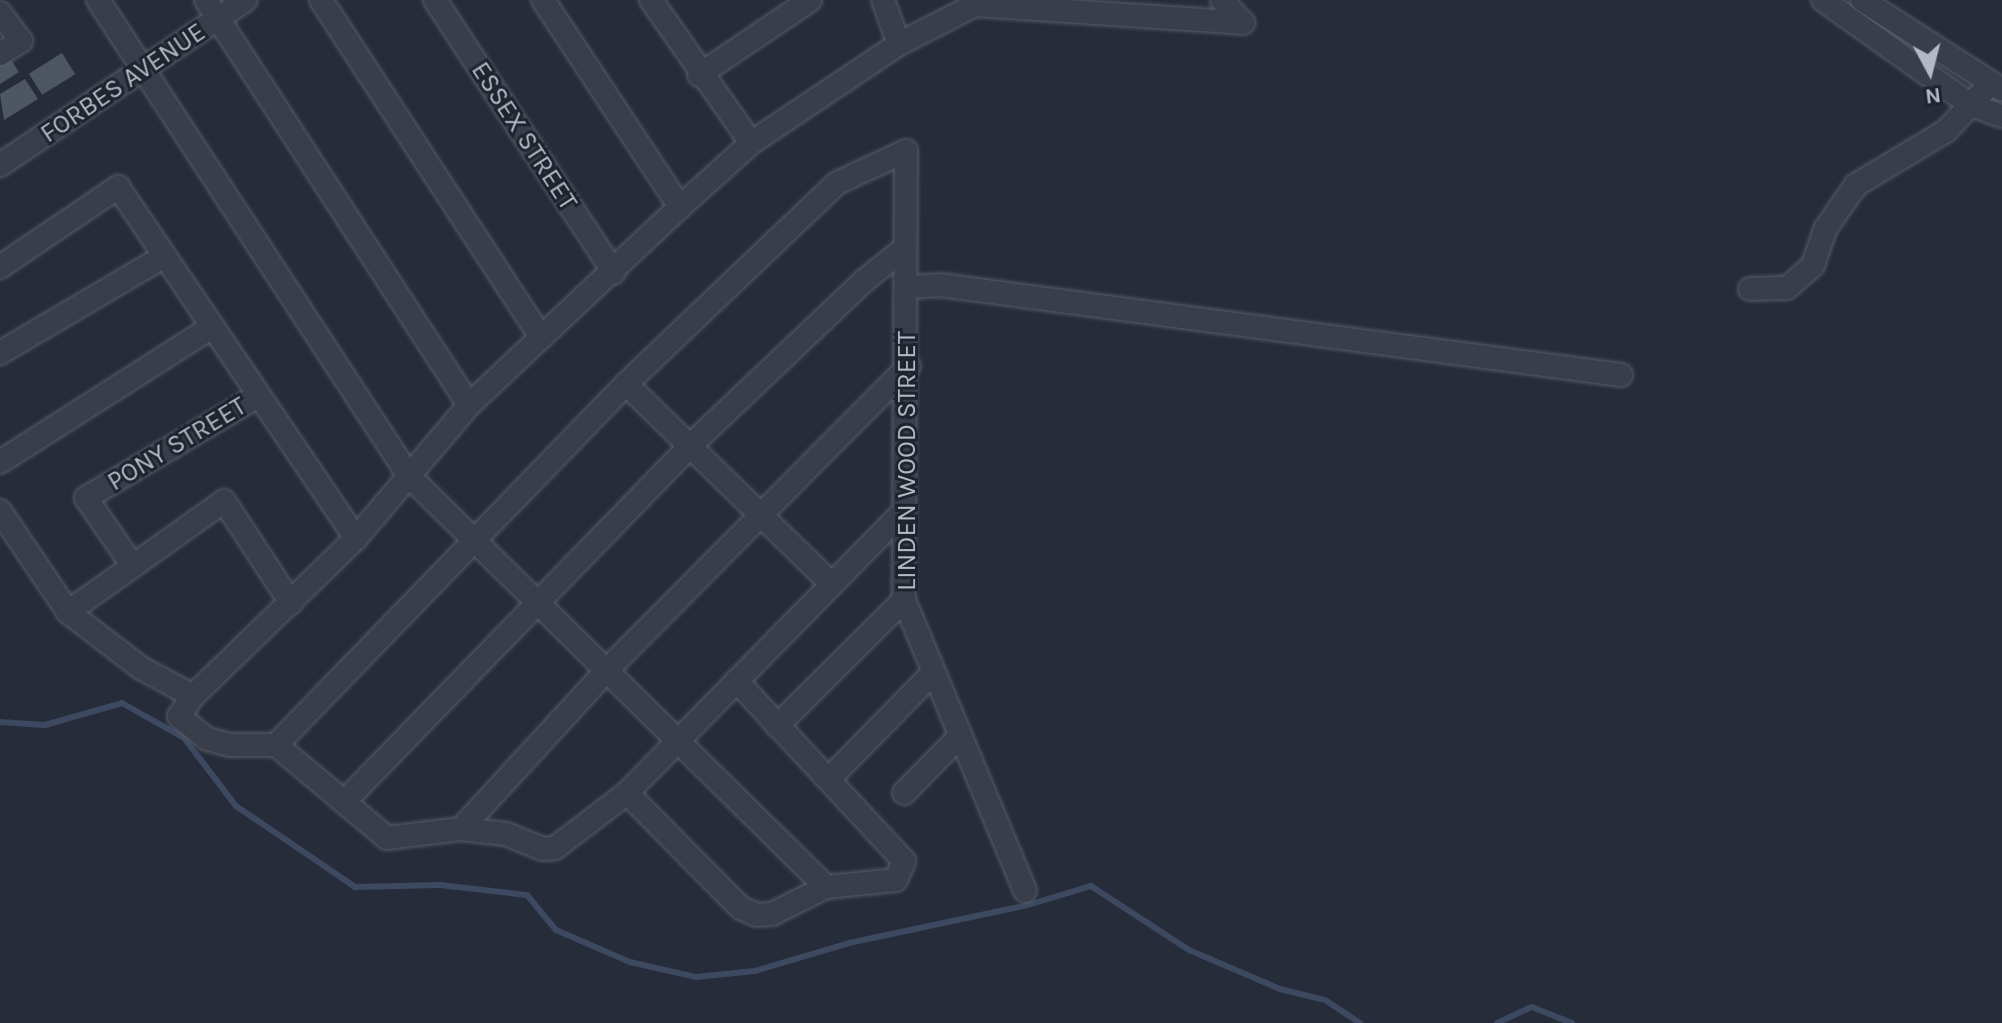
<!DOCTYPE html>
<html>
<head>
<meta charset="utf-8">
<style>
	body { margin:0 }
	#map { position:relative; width:2002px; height:1023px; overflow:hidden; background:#262c39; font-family:Karla,sans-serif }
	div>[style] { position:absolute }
	.stream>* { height:6px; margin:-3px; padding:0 3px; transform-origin:3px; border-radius:3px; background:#3d4960 }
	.building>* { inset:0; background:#4e5664; transform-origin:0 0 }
	.roads { filter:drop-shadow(0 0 2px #575c67) drop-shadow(0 0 2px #575c67) }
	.minor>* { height:22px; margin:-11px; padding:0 11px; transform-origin:11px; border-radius:11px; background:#393e4a }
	span { translate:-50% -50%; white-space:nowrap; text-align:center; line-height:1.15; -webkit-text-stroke:6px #1e232e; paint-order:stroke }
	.street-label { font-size:26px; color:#b5b9c5 }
	.north { position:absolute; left:1890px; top:32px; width:80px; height:80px; -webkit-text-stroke:6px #1e232e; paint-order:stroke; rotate:173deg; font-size:22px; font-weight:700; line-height:32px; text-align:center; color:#b5b9c5 }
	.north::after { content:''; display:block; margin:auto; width:28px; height:36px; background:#b5b9c5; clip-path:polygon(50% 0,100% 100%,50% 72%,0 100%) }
</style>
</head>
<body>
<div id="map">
	<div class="stream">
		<div style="left:0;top:722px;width:45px;rotate:3.8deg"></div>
		<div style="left:45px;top:725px;width:80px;rotate:-15.9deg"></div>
		<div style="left:122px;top:703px;width:71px;rotate:29.4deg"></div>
		<div style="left:184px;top:738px;width:86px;rotate:52.6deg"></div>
		<div style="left:236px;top:806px;width:144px;rotate:34.2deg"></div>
		<div style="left:355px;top:887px;width:85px;rotate:-1.3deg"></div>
		<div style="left:440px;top:885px;width:88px;rotate:6.6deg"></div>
		<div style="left:527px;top:895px;width:45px;rotate:50.4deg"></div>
		<div style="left:556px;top:930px;width:81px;rotate:23.4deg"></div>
		<div style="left:630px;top:962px;width:68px;rotate:12.8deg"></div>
		<div style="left:696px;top:977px;width:59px;rotate:-5.8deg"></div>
		<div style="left:755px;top:971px;width:98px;rotate:-16.6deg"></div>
		<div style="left:849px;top:943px;width:183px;rotate:-12deg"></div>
		<div style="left:1028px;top:905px;width:66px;rotate:-16.8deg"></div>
		<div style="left:1091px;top:886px;width:117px;rotate:33.1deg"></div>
		<div style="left:1189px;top:950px;width:99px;rotate:23.2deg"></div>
		<div style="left:1280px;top:989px;width:46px;rotate:13.7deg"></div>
		<div style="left:1325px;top:1000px;width:42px;rotate:33.3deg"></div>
		<div style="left:1497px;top:1023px;width:38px;rotate:-25deg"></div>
		<div style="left:1532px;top:1007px;width:43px;rotate:21.8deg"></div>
	</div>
	<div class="building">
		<div style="clip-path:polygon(6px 52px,19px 72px,0 84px,0 56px)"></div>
		<div style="left:62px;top:53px;width:25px;height:39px;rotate:58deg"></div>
		<div style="clip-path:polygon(25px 79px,38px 99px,4px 120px,0 94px)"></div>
	</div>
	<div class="roads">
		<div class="minor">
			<div style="left:98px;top:0;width:569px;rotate:56.84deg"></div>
			<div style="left:409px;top:476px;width:585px;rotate:44.58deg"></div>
			<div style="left:206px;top:0;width:483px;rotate:57deg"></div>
			<div style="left:321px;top:0;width:403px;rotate:56.9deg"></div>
			<div style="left:435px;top:0;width:326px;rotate:56.7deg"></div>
			<div style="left:543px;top:0;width:248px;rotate:56.5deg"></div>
			<div style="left:651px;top:0;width:174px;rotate:55deg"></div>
			<div style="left:883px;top:0;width:47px;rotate:70deg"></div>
			<div style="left:1222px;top:0;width:31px;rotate:48deg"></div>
			<div style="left:1823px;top:0;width:181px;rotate:35.4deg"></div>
			<div style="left:1971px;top:105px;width:33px;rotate:20deg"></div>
			<div style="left:1862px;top:0;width:165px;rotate:32.6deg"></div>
			<div style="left:0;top:13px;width:35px;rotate:53deg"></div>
			<div style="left:21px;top:41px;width:25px;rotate:148deg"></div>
			<div style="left:699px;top:75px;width:134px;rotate:-34deg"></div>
			<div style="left:0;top:165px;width:296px;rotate:-33.9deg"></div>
			<div style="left:0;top:267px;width:143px;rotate:-34.1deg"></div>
			<div style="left:118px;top:187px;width:424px;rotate:55.9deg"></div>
			<div style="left:907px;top:287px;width:33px;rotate:-3deg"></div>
			<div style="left:940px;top:285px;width:687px;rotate:7.53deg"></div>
			<div style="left:1750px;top:289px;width:37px;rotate:-2deg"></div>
			<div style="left:1787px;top:288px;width:35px;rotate:-41deg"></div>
			<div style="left:1813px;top:265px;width:39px;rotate:-71deg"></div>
			<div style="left:1826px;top:228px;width:52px;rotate:-55.1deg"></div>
			<div style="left:1856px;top:185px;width:105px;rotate:-31deg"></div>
			<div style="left:1946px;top:131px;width:63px;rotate:-46.9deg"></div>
			<div style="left:0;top:353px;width:191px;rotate:-30.5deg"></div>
			<div style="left:626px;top:384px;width:287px;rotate:44.2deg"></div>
			<div style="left:0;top:462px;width:251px;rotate:-32.5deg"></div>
			<div style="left:905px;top:510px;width:397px;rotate:134.5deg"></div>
			<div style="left:627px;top:793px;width:91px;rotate:142.6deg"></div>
			<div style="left:555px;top:848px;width:12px;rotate:175deg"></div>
			<div style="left:543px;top:849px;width:40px;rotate:-158deg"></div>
			<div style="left:506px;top:834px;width:45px;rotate:-173.7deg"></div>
			<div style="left:461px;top:829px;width:75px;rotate:173.1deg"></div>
			<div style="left:387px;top:838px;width:145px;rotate:-140deg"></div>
			<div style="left:276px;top:745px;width:46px;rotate:180deg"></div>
			<div style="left:230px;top:745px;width:24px;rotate:-165deg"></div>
			<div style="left:207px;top:739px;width:36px;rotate:-141deg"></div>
			<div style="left:179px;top:716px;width:24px;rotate:-55deg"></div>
			<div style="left:193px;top:696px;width:227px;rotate:-44.1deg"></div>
			<div style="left:356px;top:538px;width:175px;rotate:-49.6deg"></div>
			<div style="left:469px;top:405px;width:289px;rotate:-43.2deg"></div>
			<div style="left:680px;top:207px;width:96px;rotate:-42deg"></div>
			<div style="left:751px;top:143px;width:178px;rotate:-33.8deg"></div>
			<div style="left:899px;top:44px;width:85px;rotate:-27.2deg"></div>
			<div style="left:975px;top:5px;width:269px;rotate:3.8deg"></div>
			<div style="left:0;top:511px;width:122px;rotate:56deg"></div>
			<div style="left:68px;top:612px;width:92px;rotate:37.5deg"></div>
			<div style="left:141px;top:668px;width:59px;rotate:28.3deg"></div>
			<div style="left:133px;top:566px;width:83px;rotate:-124.7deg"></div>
			<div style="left:86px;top:498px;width:198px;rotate:-30.7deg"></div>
			<div style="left:68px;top:612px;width:191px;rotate:-35.4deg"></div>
			<div style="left:224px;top:501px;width:122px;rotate:56.7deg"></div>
			<div style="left:777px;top:726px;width:179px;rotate:-44.8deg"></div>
			<div style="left:276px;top:745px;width:503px;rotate:-45.89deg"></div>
			<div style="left:626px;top:384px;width:291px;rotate:-43.6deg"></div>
			<div style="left:837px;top:183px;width:76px;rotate:-24.9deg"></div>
			<div style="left:906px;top:151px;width:449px;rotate:90.3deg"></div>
			<div style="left:904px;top:600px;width:315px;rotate:67.4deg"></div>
			<div style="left:830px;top:778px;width:146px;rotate:-45.6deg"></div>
			<div style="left:627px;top:793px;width:162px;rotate:45.3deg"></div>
			<div style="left:741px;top:908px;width:17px;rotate:24deg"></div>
			<div style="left:757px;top:915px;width:15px;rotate:-4deg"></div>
			<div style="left:772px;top:914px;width:60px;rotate:-26.6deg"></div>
			<div style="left:826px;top:887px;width:70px;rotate:-5.7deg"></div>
			<div style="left:896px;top:880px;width:21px;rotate:-67deg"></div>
			<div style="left:904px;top:861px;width:246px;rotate:-132.9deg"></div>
			<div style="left:904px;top:793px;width:78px;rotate:-45.5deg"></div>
			<div style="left:344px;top:802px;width:496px;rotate:-45.8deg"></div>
			<div style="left:690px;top:446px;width:241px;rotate:-43.5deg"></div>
			<div style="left:865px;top:280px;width:51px;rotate:-38.7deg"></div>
			<div style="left:461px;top:829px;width:217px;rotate:-47.4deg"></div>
			<div style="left:608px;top:669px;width:427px;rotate:-45.2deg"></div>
		</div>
	</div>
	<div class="street-label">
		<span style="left:123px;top:83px;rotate:-34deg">FORBES AVENUE</span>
		<span style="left:524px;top:136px;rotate:57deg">ESSEX STREET</span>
		<span style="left:177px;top:444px;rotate:-31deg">PONY STREET</span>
		<span style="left:907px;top:461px;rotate:-90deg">LINDEN WOOD STREET</span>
	</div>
	<div class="north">N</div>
</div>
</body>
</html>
